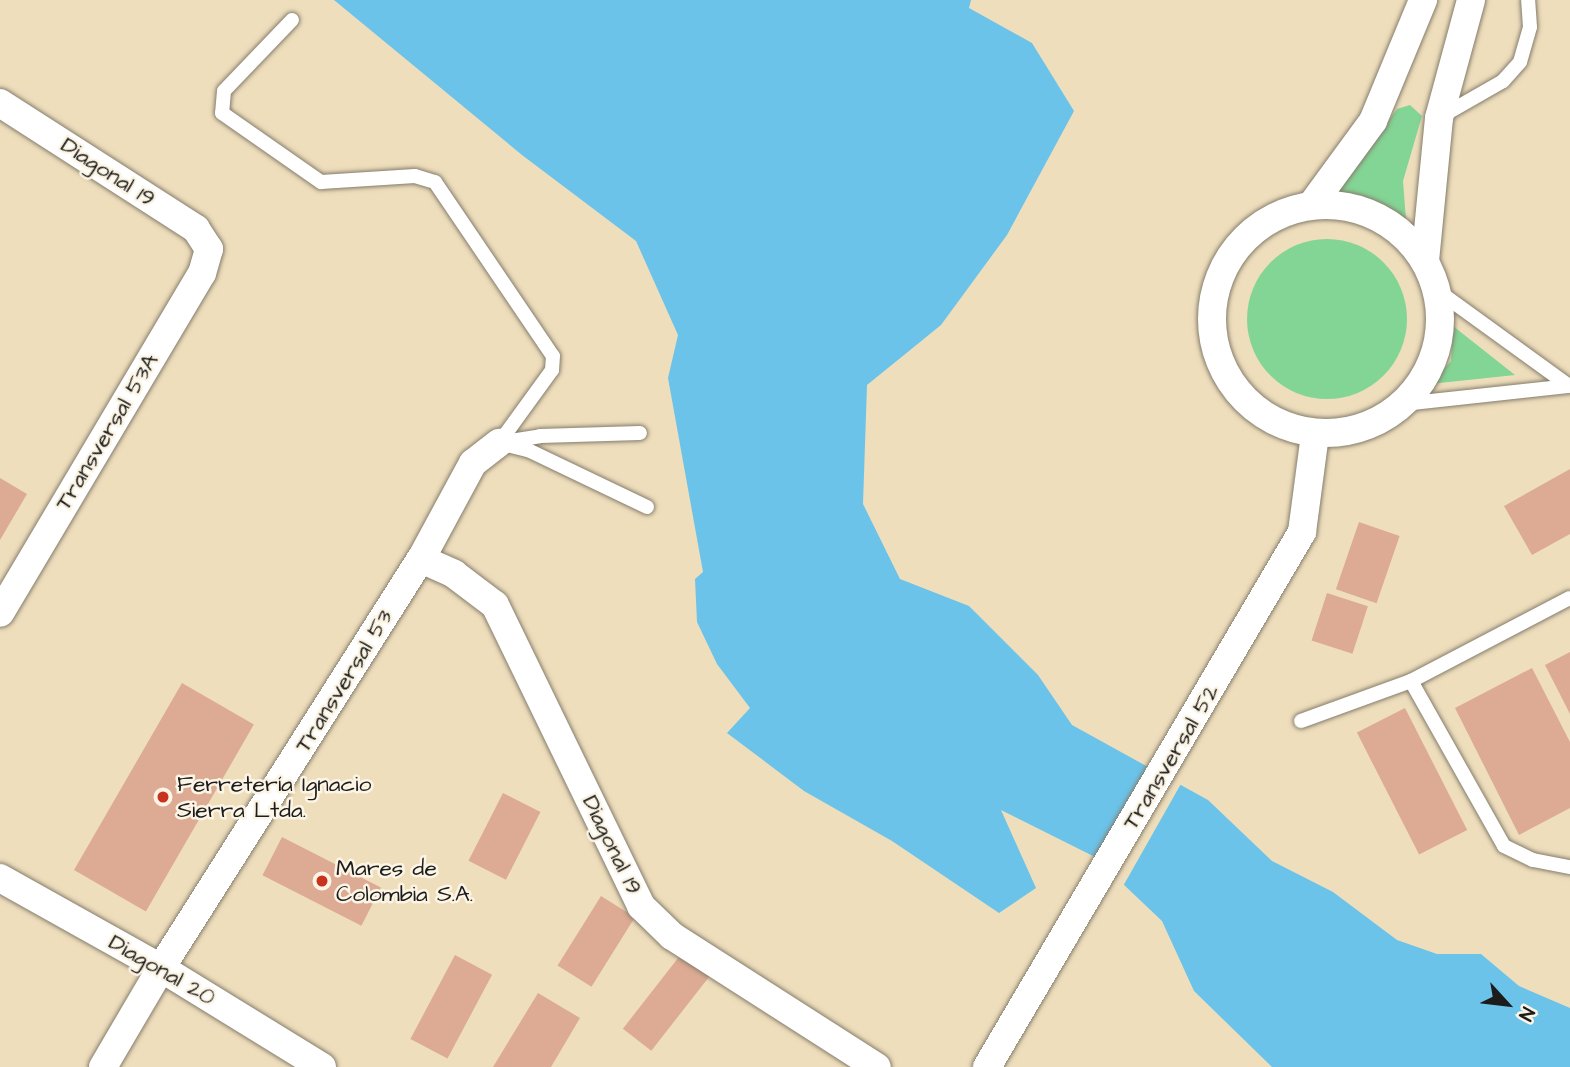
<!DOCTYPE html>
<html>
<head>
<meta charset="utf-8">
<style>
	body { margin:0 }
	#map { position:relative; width:1570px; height:1067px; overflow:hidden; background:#eedebc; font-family:"Architects Daughter",sans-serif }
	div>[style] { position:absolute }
	.green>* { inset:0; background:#83d596 }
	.round { border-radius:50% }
	.water>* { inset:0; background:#6bc3e9 }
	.pier>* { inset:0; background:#eedebc }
	.building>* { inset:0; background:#ddab94; transform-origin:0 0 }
	.roads { filter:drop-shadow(0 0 2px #857d6c) drop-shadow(0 0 2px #857d6c) }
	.service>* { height:14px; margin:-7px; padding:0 7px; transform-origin:7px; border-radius:7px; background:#fff }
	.minor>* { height:28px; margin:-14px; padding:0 14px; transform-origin:14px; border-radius:14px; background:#fff }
	.minor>.ring { margin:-14px; padding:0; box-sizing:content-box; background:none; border:28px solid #fff; border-radius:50% }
	.dots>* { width:19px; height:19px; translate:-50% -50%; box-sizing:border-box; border:4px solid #fcf5e5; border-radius:50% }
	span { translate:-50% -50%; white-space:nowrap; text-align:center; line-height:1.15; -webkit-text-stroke:5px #fcf5e5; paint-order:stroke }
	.street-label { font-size:23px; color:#1c1c1c }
	.poi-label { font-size:23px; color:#1c1c1c }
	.left { translate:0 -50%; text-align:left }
	.north { position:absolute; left:1472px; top:969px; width:70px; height:70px; -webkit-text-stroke:5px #fcf5e5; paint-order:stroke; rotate:117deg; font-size:19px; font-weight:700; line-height:28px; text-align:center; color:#1c1c1c }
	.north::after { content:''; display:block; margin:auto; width:24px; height:32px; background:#1c1c1c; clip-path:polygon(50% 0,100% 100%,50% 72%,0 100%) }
</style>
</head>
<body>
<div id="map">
	<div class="green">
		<div style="clip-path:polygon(1410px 105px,1422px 116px,1403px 181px,1406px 220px,1361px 195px,1323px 193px,1358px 164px,1397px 109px)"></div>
		<div class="round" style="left:1247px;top:239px;width:160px;height:160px"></div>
		<div style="clip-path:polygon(1453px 326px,1515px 375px,1430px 384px,1451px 361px)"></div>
	</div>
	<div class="water">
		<div style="clip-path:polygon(334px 0,971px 0,969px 8px,1032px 43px,1074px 111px,1007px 235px,941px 325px,867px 385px,863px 504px,900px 579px,969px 606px,1038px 675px,1072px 725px,1208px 800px,1272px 861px,1333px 892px,1397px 940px,1437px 954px,1481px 954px,1519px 986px,1570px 1008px,1570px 1067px,1272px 1067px,1194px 991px,1162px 921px,1122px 883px,1111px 865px,1001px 810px,1036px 888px,999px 913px,892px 841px,804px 791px,727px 733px,750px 708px,717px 664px,697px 622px,695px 579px,703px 572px,668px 378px,678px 335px,636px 241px,522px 155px)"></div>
	</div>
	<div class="pier">
		<div style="clip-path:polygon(1150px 764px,1182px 782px,1122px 888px,1109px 868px)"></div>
	</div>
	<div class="building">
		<div style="clip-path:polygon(1570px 469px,1570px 534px,1532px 555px,1504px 506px)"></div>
		<div style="clip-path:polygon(0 478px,27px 494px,0 540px)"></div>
		<div style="left:1359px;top:522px;width:43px;height:71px;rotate:19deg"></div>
		<div style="left:1327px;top:593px;width:43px;height:50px;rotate:18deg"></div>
		<div style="clip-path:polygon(1570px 652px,1570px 714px,1545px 665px)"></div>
		<div style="clip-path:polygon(1532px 668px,1570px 742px,1570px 808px,1519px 835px,1455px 708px)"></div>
		<div style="left:182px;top:683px;width:83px;height:216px;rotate:30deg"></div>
		<div style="left:1405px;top:708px;width:137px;height:54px;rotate:63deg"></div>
		<div style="left:503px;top:793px;width:42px;height:76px;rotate:27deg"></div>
		<div style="left:282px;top:837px;width:111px;height:43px;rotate:27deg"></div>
		<div style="left:601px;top:896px;width:40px;height:82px;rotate:32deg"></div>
		<div style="left:682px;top:953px;width:36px;height:96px;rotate:38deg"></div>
		<div style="left:455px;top:955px;width:42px;height:95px;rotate:28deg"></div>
		<div style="clip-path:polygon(538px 993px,580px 1018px,551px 1067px,493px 1067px)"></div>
	</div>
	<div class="roads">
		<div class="service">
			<div style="left:292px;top:20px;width:98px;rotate:133.8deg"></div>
			<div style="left:224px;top:91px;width:22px;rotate:95deg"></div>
			<div style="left:222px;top:113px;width:121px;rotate:34.9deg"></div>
			<div style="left:321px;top:182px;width:94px;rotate:-3.7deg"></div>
			<div style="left:415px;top:176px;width:21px;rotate:17deg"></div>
			<div style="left:435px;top:182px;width:210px;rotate:55.9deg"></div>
			<div style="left:553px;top:356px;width:14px;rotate:94deg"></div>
			<div style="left:552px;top:370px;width:90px;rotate:126deg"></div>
			<div style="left:1442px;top:116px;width:70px;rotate:-29.8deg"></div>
			<div style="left:1503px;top:81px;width:25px;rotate:-48deg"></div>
			<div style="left:1520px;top:62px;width:36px;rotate:-74deg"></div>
			<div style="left:1530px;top:27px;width:27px;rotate:-94deg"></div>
			<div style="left:1438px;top:291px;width:160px;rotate:35.9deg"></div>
			<div style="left:1403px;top:404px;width:168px;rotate:-6.2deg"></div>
			<div style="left:504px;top:442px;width:36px;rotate:-9deg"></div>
			<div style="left:540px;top:436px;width:100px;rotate:-1.7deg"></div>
			<div style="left:499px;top:443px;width:30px;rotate:14deg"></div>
			<div style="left:528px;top:450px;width:132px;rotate:25.6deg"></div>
			<div style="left:1411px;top:681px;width:189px;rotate:60.6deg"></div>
			<div style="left:1504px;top:846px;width:32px;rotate:26deg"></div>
			<div style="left:1533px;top:860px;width:38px;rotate:11deg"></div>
			<div style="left:1301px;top:721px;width:117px;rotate:-20deg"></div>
			<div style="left:1411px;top:681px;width:179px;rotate:-27.6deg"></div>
		</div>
		<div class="minor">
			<div style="left:0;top:103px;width:233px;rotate:32.7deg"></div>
			<div style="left:196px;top:229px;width:24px;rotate:57deg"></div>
			<div style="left:209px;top:249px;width:25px;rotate:106deg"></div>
			<div style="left:202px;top:273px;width:395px;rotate:120.7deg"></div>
			<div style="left:1313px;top:203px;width:102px;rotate:-53.8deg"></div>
			<div style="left:1373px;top:121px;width:131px;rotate:-67.5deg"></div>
			<div class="ring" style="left:1212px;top:205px;width:200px;height:200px"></div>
			<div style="left:1425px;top:261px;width:144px;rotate:-84.4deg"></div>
			<div style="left:1439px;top:118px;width:122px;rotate:-74.8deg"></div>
			<div style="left:421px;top:559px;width:36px;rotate:24deg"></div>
			<div style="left:454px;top:574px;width:51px;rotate:37.1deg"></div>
			<div style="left:495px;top:605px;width:335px;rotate:64.1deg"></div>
			<div style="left:641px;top:906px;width:43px;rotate:44.1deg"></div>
			<div style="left:672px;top:936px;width:243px;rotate:32.6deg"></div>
			<div style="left:0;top:878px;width:184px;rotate:29.2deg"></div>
			<div style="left:161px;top:968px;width:189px;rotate:31.6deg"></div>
			<div style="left:103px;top:1067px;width:115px;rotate:-59.6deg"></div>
			<div style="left:161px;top:968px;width:485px;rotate:-57.6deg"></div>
			<div style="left:421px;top:559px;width:109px;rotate:-61.6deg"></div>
			<div style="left:473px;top:463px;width:33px;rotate:-38deg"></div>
			<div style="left:987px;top:1067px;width:621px;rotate:-59.51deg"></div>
			<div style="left:1302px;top:532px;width:99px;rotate:-82.4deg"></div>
		</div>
	</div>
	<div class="dots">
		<div style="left:163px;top:797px;background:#c8321e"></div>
		<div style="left:322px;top:881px;background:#c8321e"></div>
	</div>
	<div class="street-label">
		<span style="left:108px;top:172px;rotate:33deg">Diagonal 19</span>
		<span style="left:107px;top:432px;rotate:-59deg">Transversal 53A</span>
		<span style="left:344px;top:681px;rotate:-58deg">Transversal 53</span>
		<span style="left:1171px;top:757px;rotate:-59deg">Transversal 52</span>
		<span style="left:612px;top:845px;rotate:64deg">Diagonal 19</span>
		<span style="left:162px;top:970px;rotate:30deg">Diagonal 20</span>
	</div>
	<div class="poi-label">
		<span class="left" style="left:177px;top:797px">Ferretería Ignacio<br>Sierra Ltda.</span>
		<span class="left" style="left:336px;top:881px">Mares de<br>Colombia S.A.</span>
	</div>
	<div class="north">N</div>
</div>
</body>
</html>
